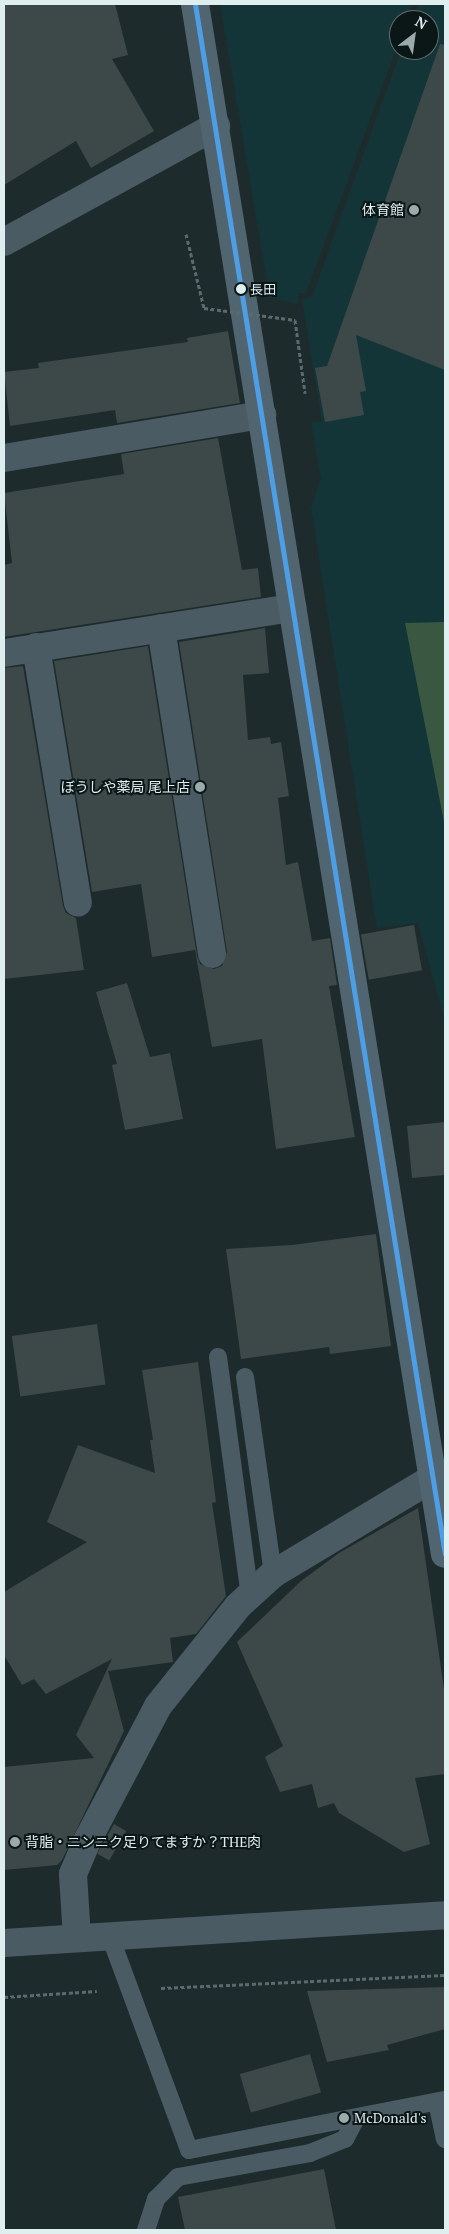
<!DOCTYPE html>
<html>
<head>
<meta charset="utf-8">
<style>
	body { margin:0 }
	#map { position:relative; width:449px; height:2234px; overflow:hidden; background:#1d2b2d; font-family:"PT Serif","Noto Sans JP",serif }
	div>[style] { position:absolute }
	.built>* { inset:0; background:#143538 }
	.green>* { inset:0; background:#395741 }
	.building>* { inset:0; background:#3d4848; transform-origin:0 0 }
	.path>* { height:3px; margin-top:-1.5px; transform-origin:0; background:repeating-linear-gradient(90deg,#5c696e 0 4px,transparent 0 6.5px) }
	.service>* { height:18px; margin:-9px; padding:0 9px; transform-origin:9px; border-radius:9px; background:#4b5b63 }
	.minor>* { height:28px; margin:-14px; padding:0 14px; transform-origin:14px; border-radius:14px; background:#4b5b63 }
	.tertiary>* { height:28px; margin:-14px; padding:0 14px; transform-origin:14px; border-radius:14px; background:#4b5b63 }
	.secondary>* { height:28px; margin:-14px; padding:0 14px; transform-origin:14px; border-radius:14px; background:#50656f }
	.path-bridge>* { height:3px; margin-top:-1.5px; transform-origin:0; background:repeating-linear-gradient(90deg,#5c696e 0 4px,transparent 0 6.5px) }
	.bus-1>* { height:5px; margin:-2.5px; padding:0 2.5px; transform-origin:2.5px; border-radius:2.5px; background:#4d9ee5 }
	.dots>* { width:14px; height:14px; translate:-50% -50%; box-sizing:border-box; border:2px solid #0b1617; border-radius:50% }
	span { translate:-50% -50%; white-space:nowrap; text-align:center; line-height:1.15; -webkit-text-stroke:4px #0b1617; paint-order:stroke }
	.bus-label { font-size:13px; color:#dfeeef }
	.left { translate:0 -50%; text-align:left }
	.poi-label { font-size:14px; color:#dfeeef }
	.right { translate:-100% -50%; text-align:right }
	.frame { position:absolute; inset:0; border:5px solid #dfeeef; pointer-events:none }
	.north { position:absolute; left:389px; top:10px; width:50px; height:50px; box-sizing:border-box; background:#0b1617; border:1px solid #606c6d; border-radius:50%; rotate:30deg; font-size:14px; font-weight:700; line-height:20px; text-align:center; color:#dfeeef }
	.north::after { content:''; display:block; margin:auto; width:18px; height:22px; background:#9baaab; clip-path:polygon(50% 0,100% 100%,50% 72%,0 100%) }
</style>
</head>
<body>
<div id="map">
	<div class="built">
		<div style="clip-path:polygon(220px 4px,413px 4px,407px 20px,399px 20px,399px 41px,306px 293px,298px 293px,298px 304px,270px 298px)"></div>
		<div style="clip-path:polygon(418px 4px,445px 4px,445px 1022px,418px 923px,377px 928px,311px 507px,321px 479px,311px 422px,322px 421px,302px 299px,312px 297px,401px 50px,429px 50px,429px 20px,412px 20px)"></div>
	</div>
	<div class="green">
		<div style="clip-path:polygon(445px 622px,445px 827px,405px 623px)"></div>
	</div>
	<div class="building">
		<div style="clip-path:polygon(4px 4px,115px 4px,128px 55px,112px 59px,154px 131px,91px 168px,76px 141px,4px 185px)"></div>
		<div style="clip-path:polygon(440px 44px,445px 45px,445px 370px,356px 335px,366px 391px,360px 392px,364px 415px,325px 422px,315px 368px,327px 366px)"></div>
		<div style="clip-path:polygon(228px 331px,240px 403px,117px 423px,115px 410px,10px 426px,4px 372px,39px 368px,38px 363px,188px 342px,187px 338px)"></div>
		<div style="clip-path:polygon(218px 438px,242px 570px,258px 568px,261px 597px,4px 637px,4px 565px,12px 563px,4px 493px,124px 474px,121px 454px)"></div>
		<div style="clip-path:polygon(265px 628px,269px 673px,243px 675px,248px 740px,270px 737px,271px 744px,281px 742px,289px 796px,278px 798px,286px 865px,298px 862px,312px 941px,330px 938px,337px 985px,329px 986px,355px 1137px,276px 1149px,262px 1039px,212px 1047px,195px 950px,152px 957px,141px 884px,92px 892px,54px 661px,148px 646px,197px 956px,200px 964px,214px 969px,222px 966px,227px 952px,179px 642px)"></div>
		<div style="clip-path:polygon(23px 666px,63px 906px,66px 913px,76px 918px,84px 970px,4px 979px,4px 668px)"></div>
		<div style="left:414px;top:925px;width:46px;height:54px;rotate:80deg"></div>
		<div style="clip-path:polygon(127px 983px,150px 1057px,170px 1053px,183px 1119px,125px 1130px,112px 1065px,117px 1064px,96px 992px)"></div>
		<div style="clip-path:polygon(445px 1122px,445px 1175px,412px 1178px,407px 1126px)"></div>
		<div style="clip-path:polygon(376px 1234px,391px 1346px,330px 1354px,329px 1347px,241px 1359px,226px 1249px,292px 1245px)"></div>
		<div style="left:97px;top:1324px;width:61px;height:86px;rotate:82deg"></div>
		<div style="clip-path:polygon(198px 1362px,216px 1502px,212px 1503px,226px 1596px,196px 1634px,170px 1638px,173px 1662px,108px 1671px,124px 1731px,62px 1860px,57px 1865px,4px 1870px,4px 1767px,94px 1758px,76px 1735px,112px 1659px,46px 1694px,34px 1679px,22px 1685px,4px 1655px,4px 1592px,87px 1542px,47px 1522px,78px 1445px,155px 1473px,150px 1440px,153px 1440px,142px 1370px)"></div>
		<div style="clip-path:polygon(418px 1508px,445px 1696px,445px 1774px,415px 1778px,430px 1844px,404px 1852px,339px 1813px,334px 1803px,318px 1808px,312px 1784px,280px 1792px,265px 1757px,283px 1746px,237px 1642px,301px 1581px,339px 1553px)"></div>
		<div style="left:114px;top:1824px;width:14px;height:34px;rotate:30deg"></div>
		<div style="clip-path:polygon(445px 1987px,445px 2029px,387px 2045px,389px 2050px,327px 2062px,307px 1991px)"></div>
		<div style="left:310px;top:2054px;width:40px;height:73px;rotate:74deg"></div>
		<div style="clip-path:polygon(324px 2169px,336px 2230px,185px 2230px,178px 2197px)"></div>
	</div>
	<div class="path">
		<div style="left:161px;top:1988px;width:284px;rotate:-2.6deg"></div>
		<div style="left:4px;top:1997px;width:93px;rotate:-3.7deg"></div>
	</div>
	<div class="service">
		<div style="left:218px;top:1357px;width:242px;rotate:82.4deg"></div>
		<div style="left:245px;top:1377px;width:199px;rotate:81.9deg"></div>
		<div style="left:110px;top:1936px;width:228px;rotate:69.7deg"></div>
		<div style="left:189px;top:2150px;width:261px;rotate:-11.1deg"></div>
		<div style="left:437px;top:2102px;width:38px;rotate:78deg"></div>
		<div style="left:146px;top:2230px;width:33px;rotate:-72deg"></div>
		<div style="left:156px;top:2199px;width:31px;rotate:-45deg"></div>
		<div style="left:178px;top:2177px;width:134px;rotate:-10.3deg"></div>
		<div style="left:310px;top:2153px;width:38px;rotate:-22deg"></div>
		<div style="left:345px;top:2139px;width:24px;rotate:-62deg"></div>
	</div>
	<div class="minor">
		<div style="left:4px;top:242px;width:242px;rotate:-28.7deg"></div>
		<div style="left:4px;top:458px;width:262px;rotate:-9.5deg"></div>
		<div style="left:161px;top:628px;width:330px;rotate:81.1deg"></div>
		<div style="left:36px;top:647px;width:259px;rotate:80.7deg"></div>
		<div style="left:4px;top:653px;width:292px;rotate:-8.9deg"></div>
		<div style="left:77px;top:1938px;width:64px;rotate:-93.6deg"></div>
		<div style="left:73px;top:1874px;width:38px;rotate:-67deg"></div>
		<div style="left:88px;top:1839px;width:150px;rotate:-62.2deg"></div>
		<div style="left:158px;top:1706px;width:128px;rotate:-51.3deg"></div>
		<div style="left:238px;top:1606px;width:47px;rotate:-42.4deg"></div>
		<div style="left:273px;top:1574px;width:187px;rotate:-31deg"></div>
	</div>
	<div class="tertiary">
		<div style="left:4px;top:1943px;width:442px;rotate:-3.6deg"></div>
	</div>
	<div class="secondary">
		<div style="left:195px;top:4px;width:1570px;rotate:80.84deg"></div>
	</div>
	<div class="path-bridge">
		<div style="left:186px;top:234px;width:76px;rotate:76.3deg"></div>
		<div style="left:204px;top:308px;width:92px;rotate:7.5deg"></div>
		<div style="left:295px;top:320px;width:74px;rotate:82.2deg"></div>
	</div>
	<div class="bus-1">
		<div style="left:195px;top:4px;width:1570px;rotate:80.84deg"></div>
	</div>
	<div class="dots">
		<div style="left:414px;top:210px;background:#9baaab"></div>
		<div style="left:241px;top:289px;background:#dfeeef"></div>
		<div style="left:200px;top:787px;background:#9baaab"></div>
		<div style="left:15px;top:1842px;background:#9baaab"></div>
		<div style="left:344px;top:2118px;background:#9baaab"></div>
	</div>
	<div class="bus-label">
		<span class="left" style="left:250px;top:289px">長田</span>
	</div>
	<div class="poi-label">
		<span class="right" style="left:404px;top:210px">体育館</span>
		<span class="right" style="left:190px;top:787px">ぼうしや薬局 尾上店</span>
		<span class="left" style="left:25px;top:1842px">背脂・ニンニク足りてますか？THE肉</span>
		<span class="left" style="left:354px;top:2118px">McDonald's</span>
	</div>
	<div class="frame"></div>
	<div class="north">N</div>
</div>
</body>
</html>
